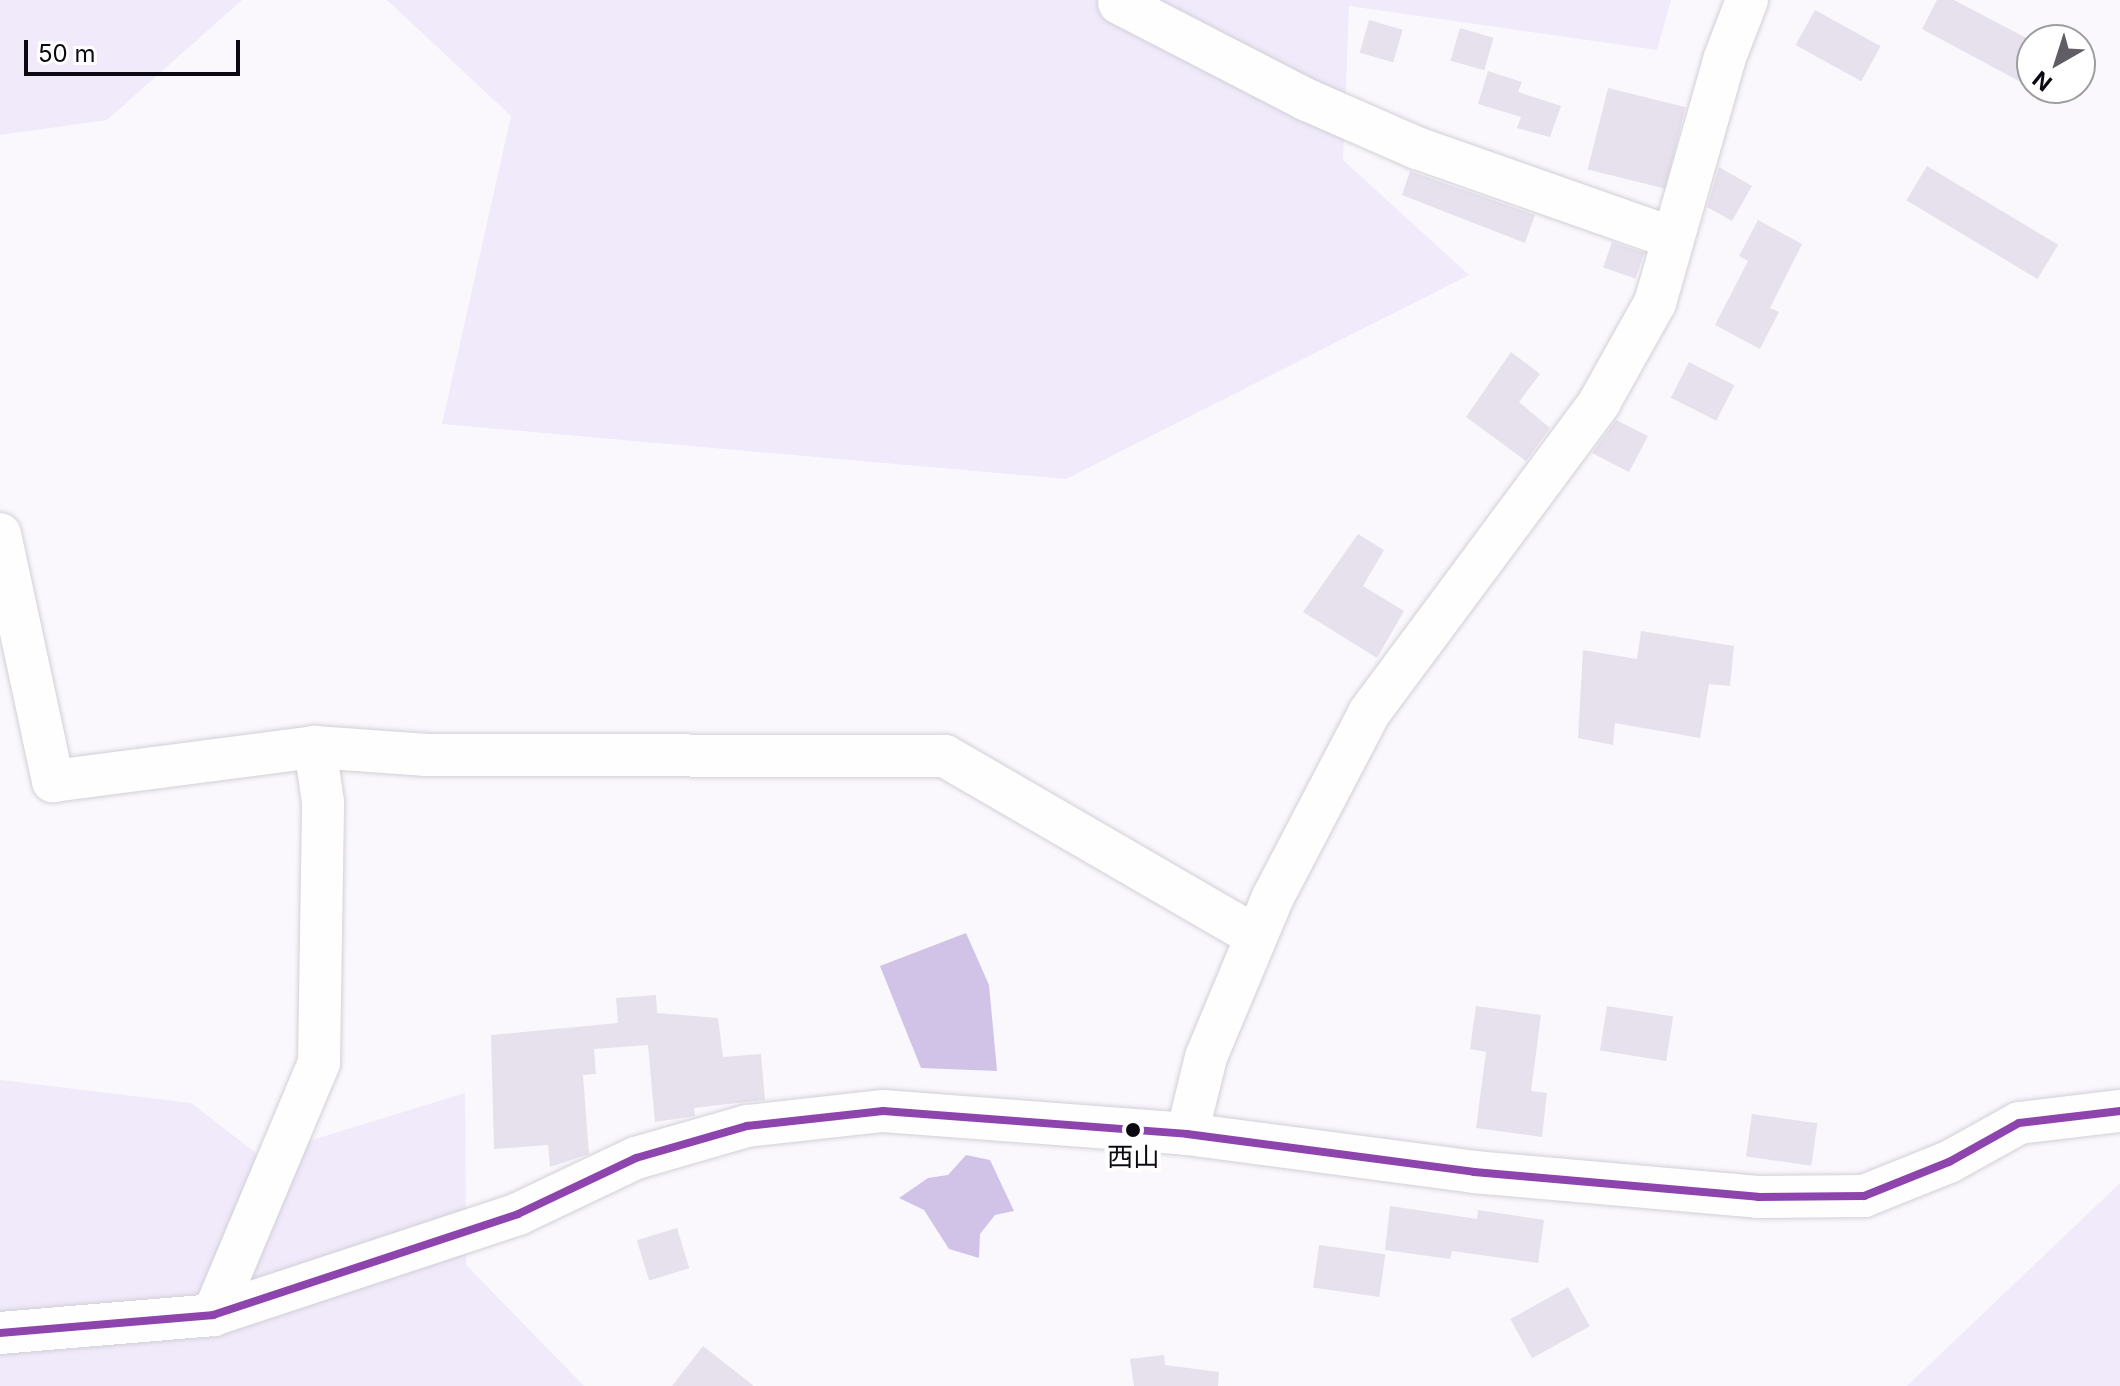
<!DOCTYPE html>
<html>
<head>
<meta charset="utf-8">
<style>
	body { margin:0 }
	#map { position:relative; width:2120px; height:1386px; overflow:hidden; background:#faf8fc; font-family:Inter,"Noto Sans JP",sans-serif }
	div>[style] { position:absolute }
	.green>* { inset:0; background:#f0eafa }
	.water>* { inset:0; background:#d1c2e7 }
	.building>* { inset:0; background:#e6e1ed; transform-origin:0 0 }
	.roads { filter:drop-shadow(0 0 2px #d2cfd7) drop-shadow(0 0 2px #d2cfd7) }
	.minor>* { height:42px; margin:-21px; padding:0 21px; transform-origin:21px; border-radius:21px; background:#fefeff }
	.bus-1>* { height:8px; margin:-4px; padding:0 4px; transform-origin:4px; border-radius:4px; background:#8e44ad }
	.dots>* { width:22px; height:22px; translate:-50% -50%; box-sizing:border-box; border:4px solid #fff; border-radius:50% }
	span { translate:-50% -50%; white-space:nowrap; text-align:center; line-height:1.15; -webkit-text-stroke:8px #fff; paint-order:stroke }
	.bus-label { font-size:26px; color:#0d0912 }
	.north { position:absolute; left:2016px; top:24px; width:80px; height:80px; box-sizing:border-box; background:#fff; border:2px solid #9e9da0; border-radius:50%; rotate:219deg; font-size:22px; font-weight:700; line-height:32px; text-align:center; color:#0d0912 }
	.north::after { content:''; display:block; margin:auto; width:28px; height:36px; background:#605d64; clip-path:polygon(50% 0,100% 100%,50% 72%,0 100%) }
	.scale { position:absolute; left:24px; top:40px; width:216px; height:36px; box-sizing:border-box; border:4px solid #0d0912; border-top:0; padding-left:10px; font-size:24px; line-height:28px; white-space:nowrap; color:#0d0912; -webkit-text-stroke:6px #fff; paint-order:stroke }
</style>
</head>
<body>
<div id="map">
	<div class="green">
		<div style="clip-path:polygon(0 0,242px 0,107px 120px,0 135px)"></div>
		<div style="clip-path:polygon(387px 0,1671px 0,1657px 50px,1349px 6px,1343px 160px,1469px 275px,1066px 479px,442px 424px,511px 116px)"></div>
		<div style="clip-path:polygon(0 1080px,191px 1103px,260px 1156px,465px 1093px,466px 1265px,584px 1386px,0 1386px)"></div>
		<div style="clip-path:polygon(2120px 1184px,2120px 1386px,1907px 1386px,2118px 1185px)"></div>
	</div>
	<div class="water">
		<div style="clip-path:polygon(966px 933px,989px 985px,997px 1071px,921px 1068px,880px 966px)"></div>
		<div style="clip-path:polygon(966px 1155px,990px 1160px,1014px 1211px,995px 1215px,980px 1234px,979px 1258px,949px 1249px,924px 1210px,899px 1198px,928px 1178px,948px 1175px)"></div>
	</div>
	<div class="building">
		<div style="clip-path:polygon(1937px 0,1954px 0,2032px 41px,2032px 88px,1922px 29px)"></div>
		<div style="left:1815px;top:10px;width:75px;height:40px;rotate:29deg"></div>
		<div style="left:1369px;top:20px;width:35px;height:34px;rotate:16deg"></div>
		<div style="left:1460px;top:28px;width:35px;height:34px;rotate:16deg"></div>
		<div style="clip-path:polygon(1488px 71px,1522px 82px,1518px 92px,1561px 106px,1550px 137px,1517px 128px,1521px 117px,1478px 104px)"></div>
		<div style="left:1608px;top:88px;width:80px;height:84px;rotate:14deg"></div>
		<div style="left:1927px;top:166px;width:153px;height:40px;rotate:31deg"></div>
		<div style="clip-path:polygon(1719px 167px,1752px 186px,1732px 221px,1707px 207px)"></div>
		<div style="clip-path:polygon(1410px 171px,1535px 215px,1525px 243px,1402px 195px)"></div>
		<div style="clip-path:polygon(1758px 220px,1802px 244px,1770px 308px,1779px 312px,1760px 349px,1715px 325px,1748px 261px,1739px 256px)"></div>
		<div style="left:1612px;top:242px;width:34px;height:27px;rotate:19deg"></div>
		<div style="clip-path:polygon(1511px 352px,1540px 374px,1519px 402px,1550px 428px,1526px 461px,1466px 417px)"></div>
		<div style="left:1689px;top:362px;width:51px;height:40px;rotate:27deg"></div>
		<div style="clip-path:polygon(1616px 420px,1648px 436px,1629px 472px,1592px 453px)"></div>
		<div style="clip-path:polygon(1358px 534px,1384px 550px,1363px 586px,1404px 611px,1377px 658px,1303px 612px)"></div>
		<div style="clip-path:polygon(1641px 631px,1734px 646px,1730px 686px,1709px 684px,1700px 738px,1615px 723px,1613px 745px,1578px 738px,1583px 650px,1637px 659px)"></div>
		<div style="clip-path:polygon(656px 995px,657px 1013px,718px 1018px,723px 1057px,761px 1054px,765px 1100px,694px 1108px,695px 1116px,655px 1122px,648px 1045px,594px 1049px,596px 1074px,583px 1075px,589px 1154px,550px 1167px,548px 1145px,494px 1149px,491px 1035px,618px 1023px,616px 998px)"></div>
		<div style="clip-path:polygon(1476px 1006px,1541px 1015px,1531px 1091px,1547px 1093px,1542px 1137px,1476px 1128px,1486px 1052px,1470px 1049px)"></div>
		<div style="left:1607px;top:1006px;width:67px;height:45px;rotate:9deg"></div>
		<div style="left:1752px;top:1114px;width:66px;height:43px;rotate:8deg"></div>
		<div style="clip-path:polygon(1390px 1206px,1477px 1219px,1478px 1210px,1544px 1220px,1538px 1263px,1452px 1251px,1450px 1259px,1385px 1250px)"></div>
		<div style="left:677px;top:1228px;width:42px;height:42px;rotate:73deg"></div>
		<div style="left:1319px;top:1245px;width:67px;height:43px;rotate:8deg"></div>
		<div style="left:1568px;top:1287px;width:45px;height:66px;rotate:61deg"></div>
		<div style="clip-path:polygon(703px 1346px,754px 1386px,672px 1386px)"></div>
		<div style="clip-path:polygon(1164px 1355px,1165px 1365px,1219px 1372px,1218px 1386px,1134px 1386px,1130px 1359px)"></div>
	</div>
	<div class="roads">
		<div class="minor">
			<div style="left:1119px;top:3px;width:212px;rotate:27.3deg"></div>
			<div style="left:1307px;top:100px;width:120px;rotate:23.6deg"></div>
			<div style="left:1417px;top:148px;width:268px;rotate:19.4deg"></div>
			<div style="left:0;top:534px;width:253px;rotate:77.9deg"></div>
			<div style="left:53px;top:781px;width:264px;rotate:-7.4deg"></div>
			<div style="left:315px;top:747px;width:112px;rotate:4.1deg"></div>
			<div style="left:427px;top:755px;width:518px;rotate:0.11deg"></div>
			<div style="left:945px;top:756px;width:339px;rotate:30.1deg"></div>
			<div style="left:1187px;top:1134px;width:79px;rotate:-76.1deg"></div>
			<div style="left:1206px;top:1057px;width:173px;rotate:-67.3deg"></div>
			<div style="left:1273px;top:897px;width:208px;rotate:-62.4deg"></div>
			<div style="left:1369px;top:713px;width:386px;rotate:-53.4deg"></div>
			<div style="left:1599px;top:403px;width:115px;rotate:-60.8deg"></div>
			<div style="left:1655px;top:303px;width:253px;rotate:-74.1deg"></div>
			<div style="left:1724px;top:60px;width:64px;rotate:-69deg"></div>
			<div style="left:213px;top:1315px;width:273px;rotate:-67.2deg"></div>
			<div style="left:319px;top:1063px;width:261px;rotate:-89.1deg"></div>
			<div style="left:323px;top:802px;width:56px;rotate:-98.3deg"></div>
			<div style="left:0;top:1333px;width:214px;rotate:-4.8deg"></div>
			<div style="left:213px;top:1315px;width:321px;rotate:-18.3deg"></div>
			<div style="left:518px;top:1214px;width:131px;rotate:-25.4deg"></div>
			<div style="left:636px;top:1158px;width:116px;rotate:-16.1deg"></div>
			<div style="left:747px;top:1126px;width:137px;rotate:-6.3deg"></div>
			<div style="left:883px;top:1111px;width:305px;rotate:4.3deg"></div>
			<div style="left:1187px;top:1134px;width:290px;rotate:7.5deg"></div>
			<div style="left:1474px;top:1172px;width:285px;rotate:5deg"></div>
			<div style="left:1758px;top:1197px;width:106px;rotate:-0.5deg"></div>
			<div style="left:1864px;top:1196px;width:92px;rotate:-21.8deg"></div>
			<div style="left:1949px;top:1162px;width:80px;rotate:-29.1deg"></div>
			<div style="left:2019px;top:1123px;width:102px;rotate:-6.8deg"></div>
		</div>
	</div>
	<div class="bus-1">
		<div style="left:0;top:1333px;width:214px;rotate:-4.8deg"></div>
		<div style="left:213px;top:1315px;width:321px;rotate:-18.3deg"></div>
		<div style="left:518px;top:1214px;width:131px;rotate:-25.4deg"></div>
		<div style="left:636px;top:1158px;width:116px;rotate:-16.1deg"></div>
		<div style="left:747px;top:1126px;width:137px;rotate:-6.3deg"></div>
		<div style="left:883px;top:1111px;width:305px;rotate:4.3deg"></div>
		<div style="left:1187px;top:1134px;width:290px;rotate:7.5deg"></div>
		<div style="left:1474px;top:1172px;width:285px;rotate:5deg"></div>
		<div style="left:1758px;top:1197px;width:106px;rotate:-0.5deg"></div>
		<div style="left:1864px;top:1196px;width:92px;rotate:-21.8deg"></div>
		<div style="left:1949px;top:1162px;width:80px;rotate:-29.1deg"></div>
		<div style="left:2019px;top:1123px;width:102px;rotate:-6.8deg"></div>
	</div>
	<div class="dots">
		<div style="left:1133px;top:1130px;background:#0d0912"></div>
	</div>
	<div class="bus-label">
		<span style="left:1133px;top:1157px">西山</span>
	</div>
	<div class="north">N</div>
	<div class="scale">50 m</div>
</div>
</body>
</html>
